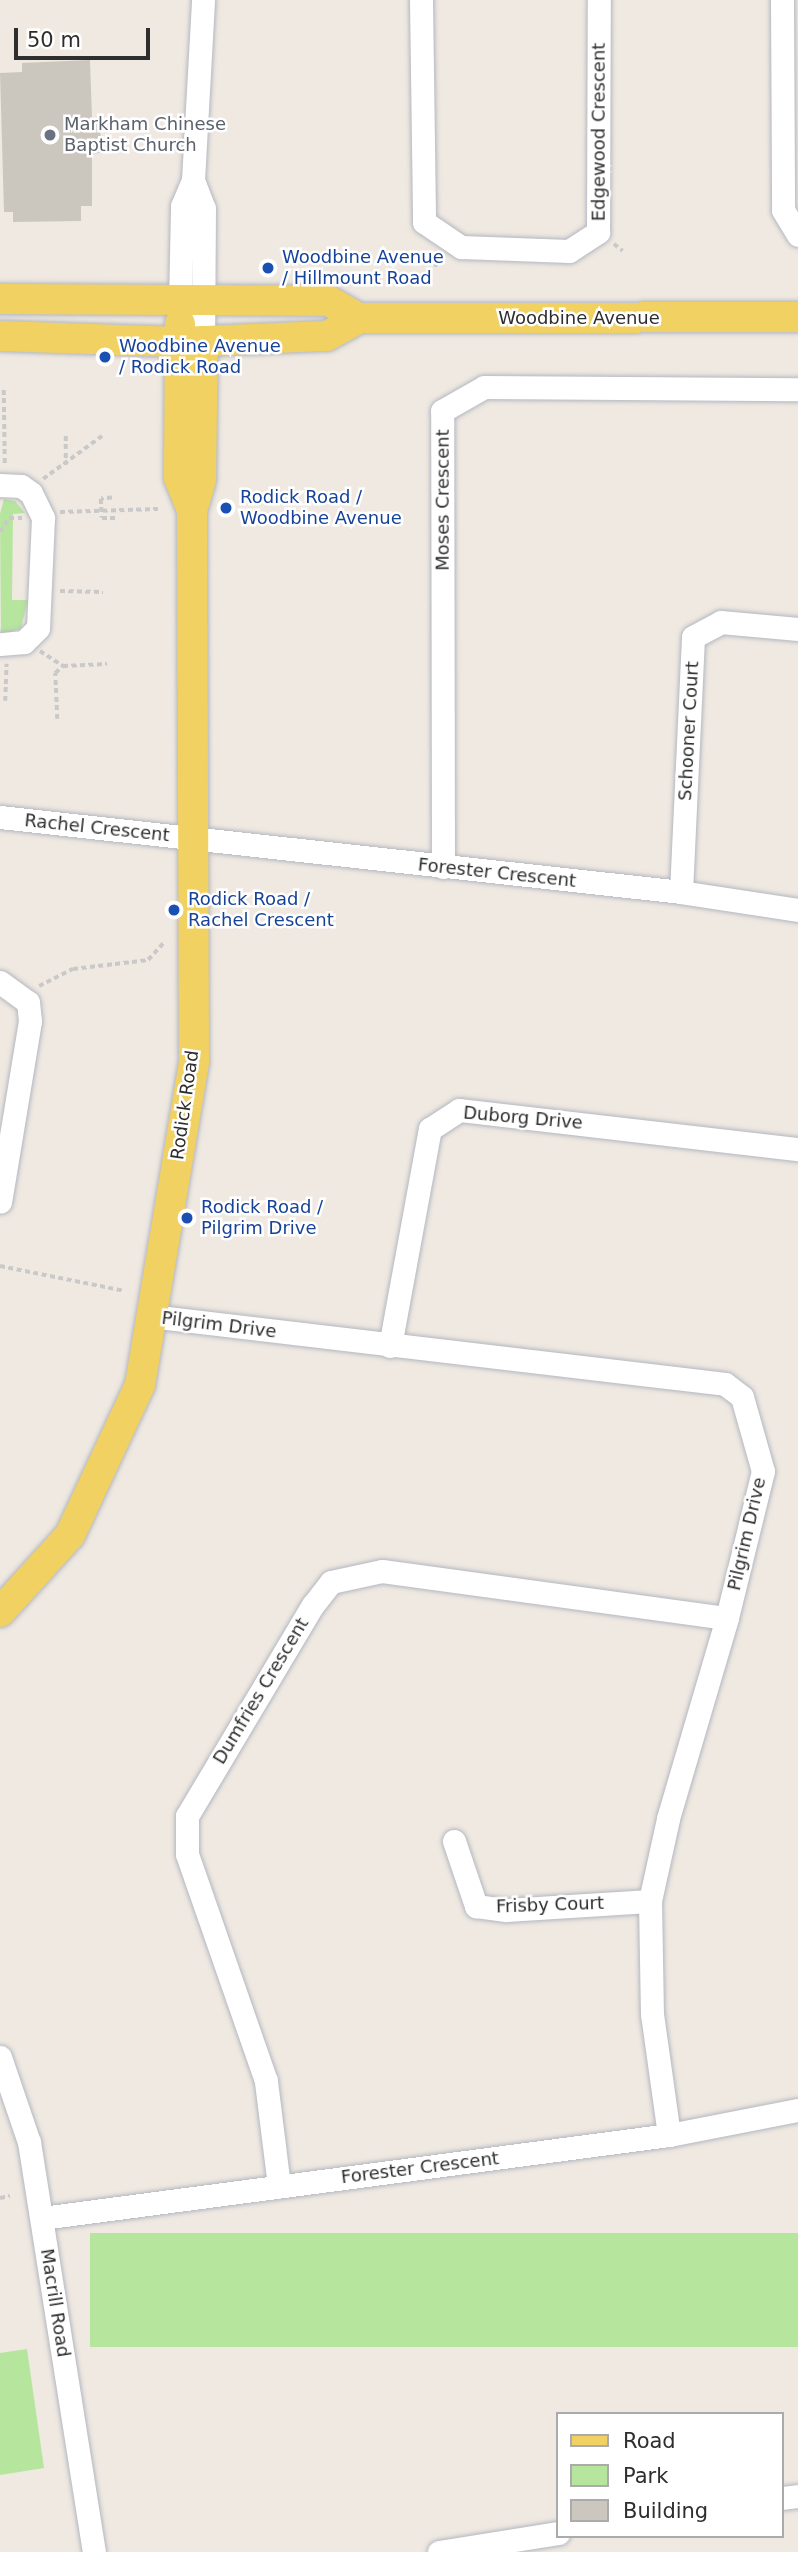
<!DOCTYPE html>
<html>
<head>
<meta charset="utf-8">
<style>
	body { margin:0 }
	#map { position:relative; width:798px; height:2552px; overflow:hidden; background:#efe9e1; font-family:"DejaVu Sans",sans-serif }
	div>[style] { position:absolute }
	.green>* { inset:0; background:#b6e59e; transform-origin:0 0 }
	.building>* { inset:0; background:#cbc7bf }
	.path>* { height:3.5px; margin-top:-1.75px; transform-origin:0; background:repeating-linear-gradient(90deg,#c9c9c9 0 5px,transparent 0 8.5px) }
	.roads { filter:drop-shadow(0 0 2px #b4b7c1) drop-shadow(0 0 2px #b4b7c1) }
	.minor>* { height:23px; margin:-11.5px; padding:0 11.5px; transform-origin:11.5px; border-radius:11.5px; background:#fff }
	.major>* { height:30px; margin:-15px; padding:0 15px; transform-origin:15px; border-radius:15px; background:#f2d163 }
	.dots>* { width:19px; height:19px; translate:-50% -50%; box-sizing:border-box; border:4px solid #fff; border-radius:50% }
	span { translate:-50% -50%; white-space:nowrap; text-align:center; line-height:1.15; -webkit-text-stroke:5px #fff; paint-order:stroke }
	.worship-label { font-size:18px; color:#5b616d }
	.left { translate:0 -50%; text-align:left }
	.street-label { font-size:18px; color:#2e2e2e }
	.transit-label { font-size:18px; color:#164399 }
	.legend { position:absolute; left:556px; top:2412px; width:228px; height:126px; box-sizing:border-box; background:#fff; border:2px solid #ababab; margin:0; padding:9px 12px; list-style:none; font-size:21px; color:#2e2e2e }
	.legend li { display:flex; align-items:center; gap:14px; height:35px }
	.legend b { width:35px; border:2px solid #ababab }
	.scale { position:absolute; left:14px; top:28px; width:136px; height:32px; box-sizing:border-box; border:4px solid #2e2e2e; border-top:0; padding-left:9px; font-size:21px; line-height:24px; white-space:nowrap; color:#2e2e2e; -webkit-text-stroke:5px #fff; paint-order:stroke }
</style>
</head>
<body>
<div id="map">
	<div class="green">
		<div style="clip-path:polygon(4px 499px,15px 501px,25px 513px,13px 514px,12px 600px,28px 600px,21px 628px,1px 636px,0 514px)"></div>
		<div style="left:798px;top:2233px;width:114px;height:708px;rotate:90deg"></div>
		<div style="clip-path:polygon(27px 2349px,44px 2468px,0 2475px,0 2353px)"></div>
	</div>
	<div class="building">
		<div style="clip-path:polygon(90px 60px,92px 118px,100px 117px,101px 152px,92px 155px,92px 206px,81px 206px,81px 221px,13px 222px,13px 212px,4px 212px,0 73px,22px 72px,22px 63px)"></div>
	</div>
	<div class="path">
		<div style="left:614px;top:244px;width:11px;rotate:38deg"></div>
		<div style="left:435px;top:267px;width:12px;rotate:-81deg"></div>
		<div style="left:4px;top:390px;width:75px;rotate:89.2deg"></div>
		<div style="left:66px;top:436px;width:29px;rotate:90deg"></div>
		<div style="left:43px;top:479px;width:73px;rotate:-36.1deg"></div>
		<div style="left:112px;top:498px;width:11px;rotate:175deg"></div>
		<div style="left:101px;top:499px;width:19px;rotate:87deg"></div>
		<div style="left:102px;top:518px;width:13px"></div>
		<div style="left:60px;top:512px;width:98px;rotate:-1.8deg"></div>
		<div style="left:0;top:532px;width:17px;rotate:-57deg"></div>
		<div style="left:9px;top:518px;width:13px"></div>
		<div style="left:60px;top:591px;width:43px;rotate:1.3deg"></div>
		<div style="left:40px;top:651px;width:27px;rotate:33deg"></div>
		<div style="left:63px;top:666px;width:44px;rotate:-2.6deg"></div>
		<div style="left:5px;top:701px;width:37px;rotate:-88deg"></div>
		<div style="left:57px;top:719px;width:46px;rotate:-92.5deg"></div>
		<div style="left:55px;top:673px;width:11px;rotate:-41deg"></div>
		<div style="left:39px;top:986px;width:38px;rotate:-27deg"></div>
		<div style="left:73px;top:969px;width:76px;rotate:-6.8deg"></div>
		<div style="left:148px;top:960px;width:24px;rotate:-48deg"></div>
		<div style="left:0;top:1266px;width:127px;rotate:11.3deg"></div>
		<div style="left:0;top:2198px;width:10px;rotate:-11deg"></div>
	</div>
	<div class="roads">
		<div class="minor">
			<div style="left:421px;top:0;width:222px;rotate:89.2deg"></div>
			<div style="left:424px;top:222px;width:45px;rotate:34deg"></div>
			<div style="left:461px;top:247px;width:108px;rotate:2.1deg"></div>
			<div style="left:569px;top:251px;width:35px;rotate:-33deg"></div>
			<div style="left:598px;top:232px;width:232px;rotate:-89.8deg"></div>
			<div style="left:782px;top:0;width:210px;rotate:89.7deg"></div>
			<div style="left:783px;top:210px;width:29px;rotate:59deg"></div>
			<div style="left:193px;top:180px;width:30px;rotate:69deg"></div>
			<div style="left:204px;top:208px;width:133px;rotate:90.4deg"></div>
			<div style="left:180px;top:303px;width:97px;rotate:-88.8deg"></div>
			<div style="left:182px;top:206px;width:28px;rotate:-67deg"></div>
			<div style="left:193px;top:180px;width:180px;rotate:-86.8deg"></div>
			<div style="left:0;top:485px;width:21px;rotate:3deg"></div>
			<div style="left:21px;top:486px;width:12px;rotate:35deg"></div>
			<div style="left:31px;top:493px;width:28px;rotate:64deg"></div>
			<div style="left:43px;top:518px;width:110px;rotate:92.6deg"></div>
			<div style="left:38px;top:628px;width:20px;rotate:135deg"></div>
			<div style="left:24px;top:642px;width:24px;rotate:175deg"></div>
			<div style="left:0;top:817px;width:685px;rotate:6.28deg"></div>
			<div style="left:681px;top:892px;width:118px;rotate:8.7deg"></div>
			<div style="left:443px;top:867px;width:456px;rotate:-90.1deg"></div>
			<div style="left:442px;top:411px;width:48px;rotate:-29.7deg"></div>
			<div style="left:484px;top:387px;width:314px;rotate:0.4deg"></div>
			<div style="left:681px;top:892px;width:255px;rotate:-87.3deg"></div>
			<div style="left:693px;top:637px;width:32px;rotate:-28deg"></div>
			<div style="left:721px;top:622px;width:77px;rotate:5.2deg"></div>
			<div style="left:0;top:982px;width:34px;rotate:36deg"></div>
			<div style="left:28px;top:1002px;width:19px;rotate:84deg"></div>
			<div style="left:30px;top:1021px;width:183px;rotate:99.4deg"></div>
			<div style="left:150px;top:1316px;width:579px;rotate:6.74deg"></div>
			<div style="left:725px;top:1384px;width:21px;rotate:37deg"></div>
			<div style="left:742px;top:1397px;width:77px;rotate:74.2deg"></div>
			<div style="left:763px;top:1471px;width:151px;rotate:103.8deg"></div>
			<div style="left:727px;top:1618px;width:209px;rotate:106.4deg"></div>
			<div style="left:668px;top:1819px;width:84px;rotate:102.4deg"></div>
			<div style="left:650px;top:1901px;width:113px;rotate:89deg"></div>
			<div style="left:652px;top:2014px;width:122px;rotate:82deg"></div>
			<div style="left:390px;top:1346px;width:221px;rotate:-79.6deg"></div>
			<div style="left:430px;top:1129px;width:35px;rotate:-33deg"></div>
			<div style="left:459px;top:1110px;width:341px;rotate:6.6deg"></div>
			<div style="left:454px;top:1841px;width:69px;rotate:71.3deg"></div>
			<div style="left:476px;top:1906px;width:30px;rotate:8deg"></div>
			<div style="left:506px;top:1910px;width:144px;rotate:-3.6deg"></div>
			<div style="left:0;top:2057px;width:90px;rotate:71.2deg"></div>
			<div style="left:29px;top:2142px;width:415px;rotate:81deg"></div>
			<div style="left:279px;top:2186px;width:106px;rotate:-97.1deg"></div>
			<div style="left:266px;top:2081px;width:240px;rotate:-109.2deg"></div>
			<div style="left:187px;top:1854px;width:38px;rotate:-90deg"></div>
			<div style="left:187px;top:1816px;width:246px;rotate:-59.2deg"></div>
			<div style="left:313px;top:1605px;width:29px;rotate:-52deg"></div>
			<div style="left:331px;top:1582px;width:52px;rotate:-12.2deg"></div>
			<div style="left:382px;top:1571px;width:348px;rotate:7.8deg"></div>
			<div style="left:42px;top:2218px;width:632px;rotate:-7.54deg"></div>
			<div style="left:669px;top:2135px;width:131px;rotate:-11deg"></div>
			<div style="left:782px;top:2498px;width:16px;rotate:-7deg"></div>
			<div style="left:439px;top:2552px;width:121px;rotate:-9.1deg"></div>
		</div>
		<div class="major">
			<div style="left:0;top:299px;width:329px;rotate:0.3deg"></div>
			<div style="left:329px;top:301px;width:34px;rotate:30deg"></div>
			<div style="left:180px;top:324px;width:154px;rotate:90.4deg"></div>
			<div style="left:179px;top:478px;width:35px;rotate:68deg"></div>
			<div style="left:0;top:336px;width:181px;rotate:1.9deg"></div>
			<div style="left:181px;top:342px;width:146px;rotate:-2.4deg"></div>
			<div style="left:327px;top:336px;width:37px;rotate:-29deg"></div>
			<div style="left:359px;top:318px;width:439px;rotate:-0.1deg"></div>
			<div style="left:0;top:1612px;width:104px;rotate:-47.7deg"></div>
			<div style="left:70px;top:1535px;width:166px;rotate:-65deg"></div>
			<div style="left:140px;top:1385px;width:328px;rotate:-80.5deg"></div>
			<div style="left:194px;top:1061px;width:550px;rotate:-90.21deg"></div>
			<div style="left:192px;top:511px;width:33px;rotate:-74deg"></div>
			<div style="left:201px;top:479px;width:138px;rotate:-89.2deg"></div>
		</div>
	</div>
	<div class="dots">
		<div style="left:50px;top:135px;background:#6b7280"></div>
		<div style="left:268px;top:268px;background:#1a4fb4"></div>
		<div style="left:105px;top:357px;background:#1a4fb4"></div>
		<div style="left:226px;top:508px;background:#1a4fb4"></div>
		<div style="left:174px;top:910px;background:#1a4fb4"></div>
		<div style="left:187px;top:1218px;background:#1a4fb4"></div>
	</div>
	<div class="worship-label">
		<span class="left" style="left:64px;top:135px">Markham Chinese<br>Baptist Church</span>
	</div>
	<div class="street-label">
		<span style="left:599px;top:132px;rotate:-90deg">Edgewood Crescent</span>
		<span style="left:579px;top:318px">Woodbine Avenue</span>
		<span style="left:443px;top:500px;rotate:-90deg">Moses Crescent</span>
		<span style="left:689px;top:731px;rotate:-87deg">Schooner Court</span>
		<span style="left:97px;top:828px;rotate:6deg">Rachel Crescent</span>
		<span style="left:497px;top:873px;rotate:6deg">Forester Crescent</span>
		<span style="left:185px;top:1105px;rotate:-82deg">Rodick Road</span>
		<span style="left:523px;top:1118px;rotate:5deg">Duborg Drive</span>
		<span style="left:219px;top:1325px;rotate:7deg">Pilgrim Drive</span>
		<span style="left:747px;top:1534px;rotate:-77deg">Pilgrim Drive</span>
		<span style="left:261px;top:1691px;rotate:-59deg">Dumfries Crescent</span>
		<span style="left:550px;top:1905px;rotate:-2deg">Frisby Court</span>
		<span style="left:420px;top:2168px;rotate:-7deg">Forester Crescent</span>
		<span style="left:55px;top:2303px;rotate:81deg">Macrill Road</span>
	</div>
	<div class="transit-label">
		<span class="left" style="left:282px;top:268px">Woodbine Avenue<br>/ Hillmount Road</span>
		<span class="left" style="left:119px;top:357px">Woodbine Avenue<br>/ Rodick Road</span>
		<span class="left" style="left:240px;top:508px">Rodick Road /<br>Woodbine Avenue</span>
		<span class="left" style="left:188px;top:910px">Rodick Road /<br>Rachel Crescent</span>
		<span class="left" style="left:201px;top:1218px">Rodick Road /<br>Pilgrim Drive</span>
	</div>
	<ul class="legend">
	<li><b style="height:9px;background:#f2d163"></b>Road</li>
	<li><b style="height:19px;background:#b6e59e"></b>Park</li>
	<li><b style="height:19px;background:#cbc7bf"></b>Building</li>
	</ul>
	<div class="scale">50 m</div>
</div>
</body>
</html>
